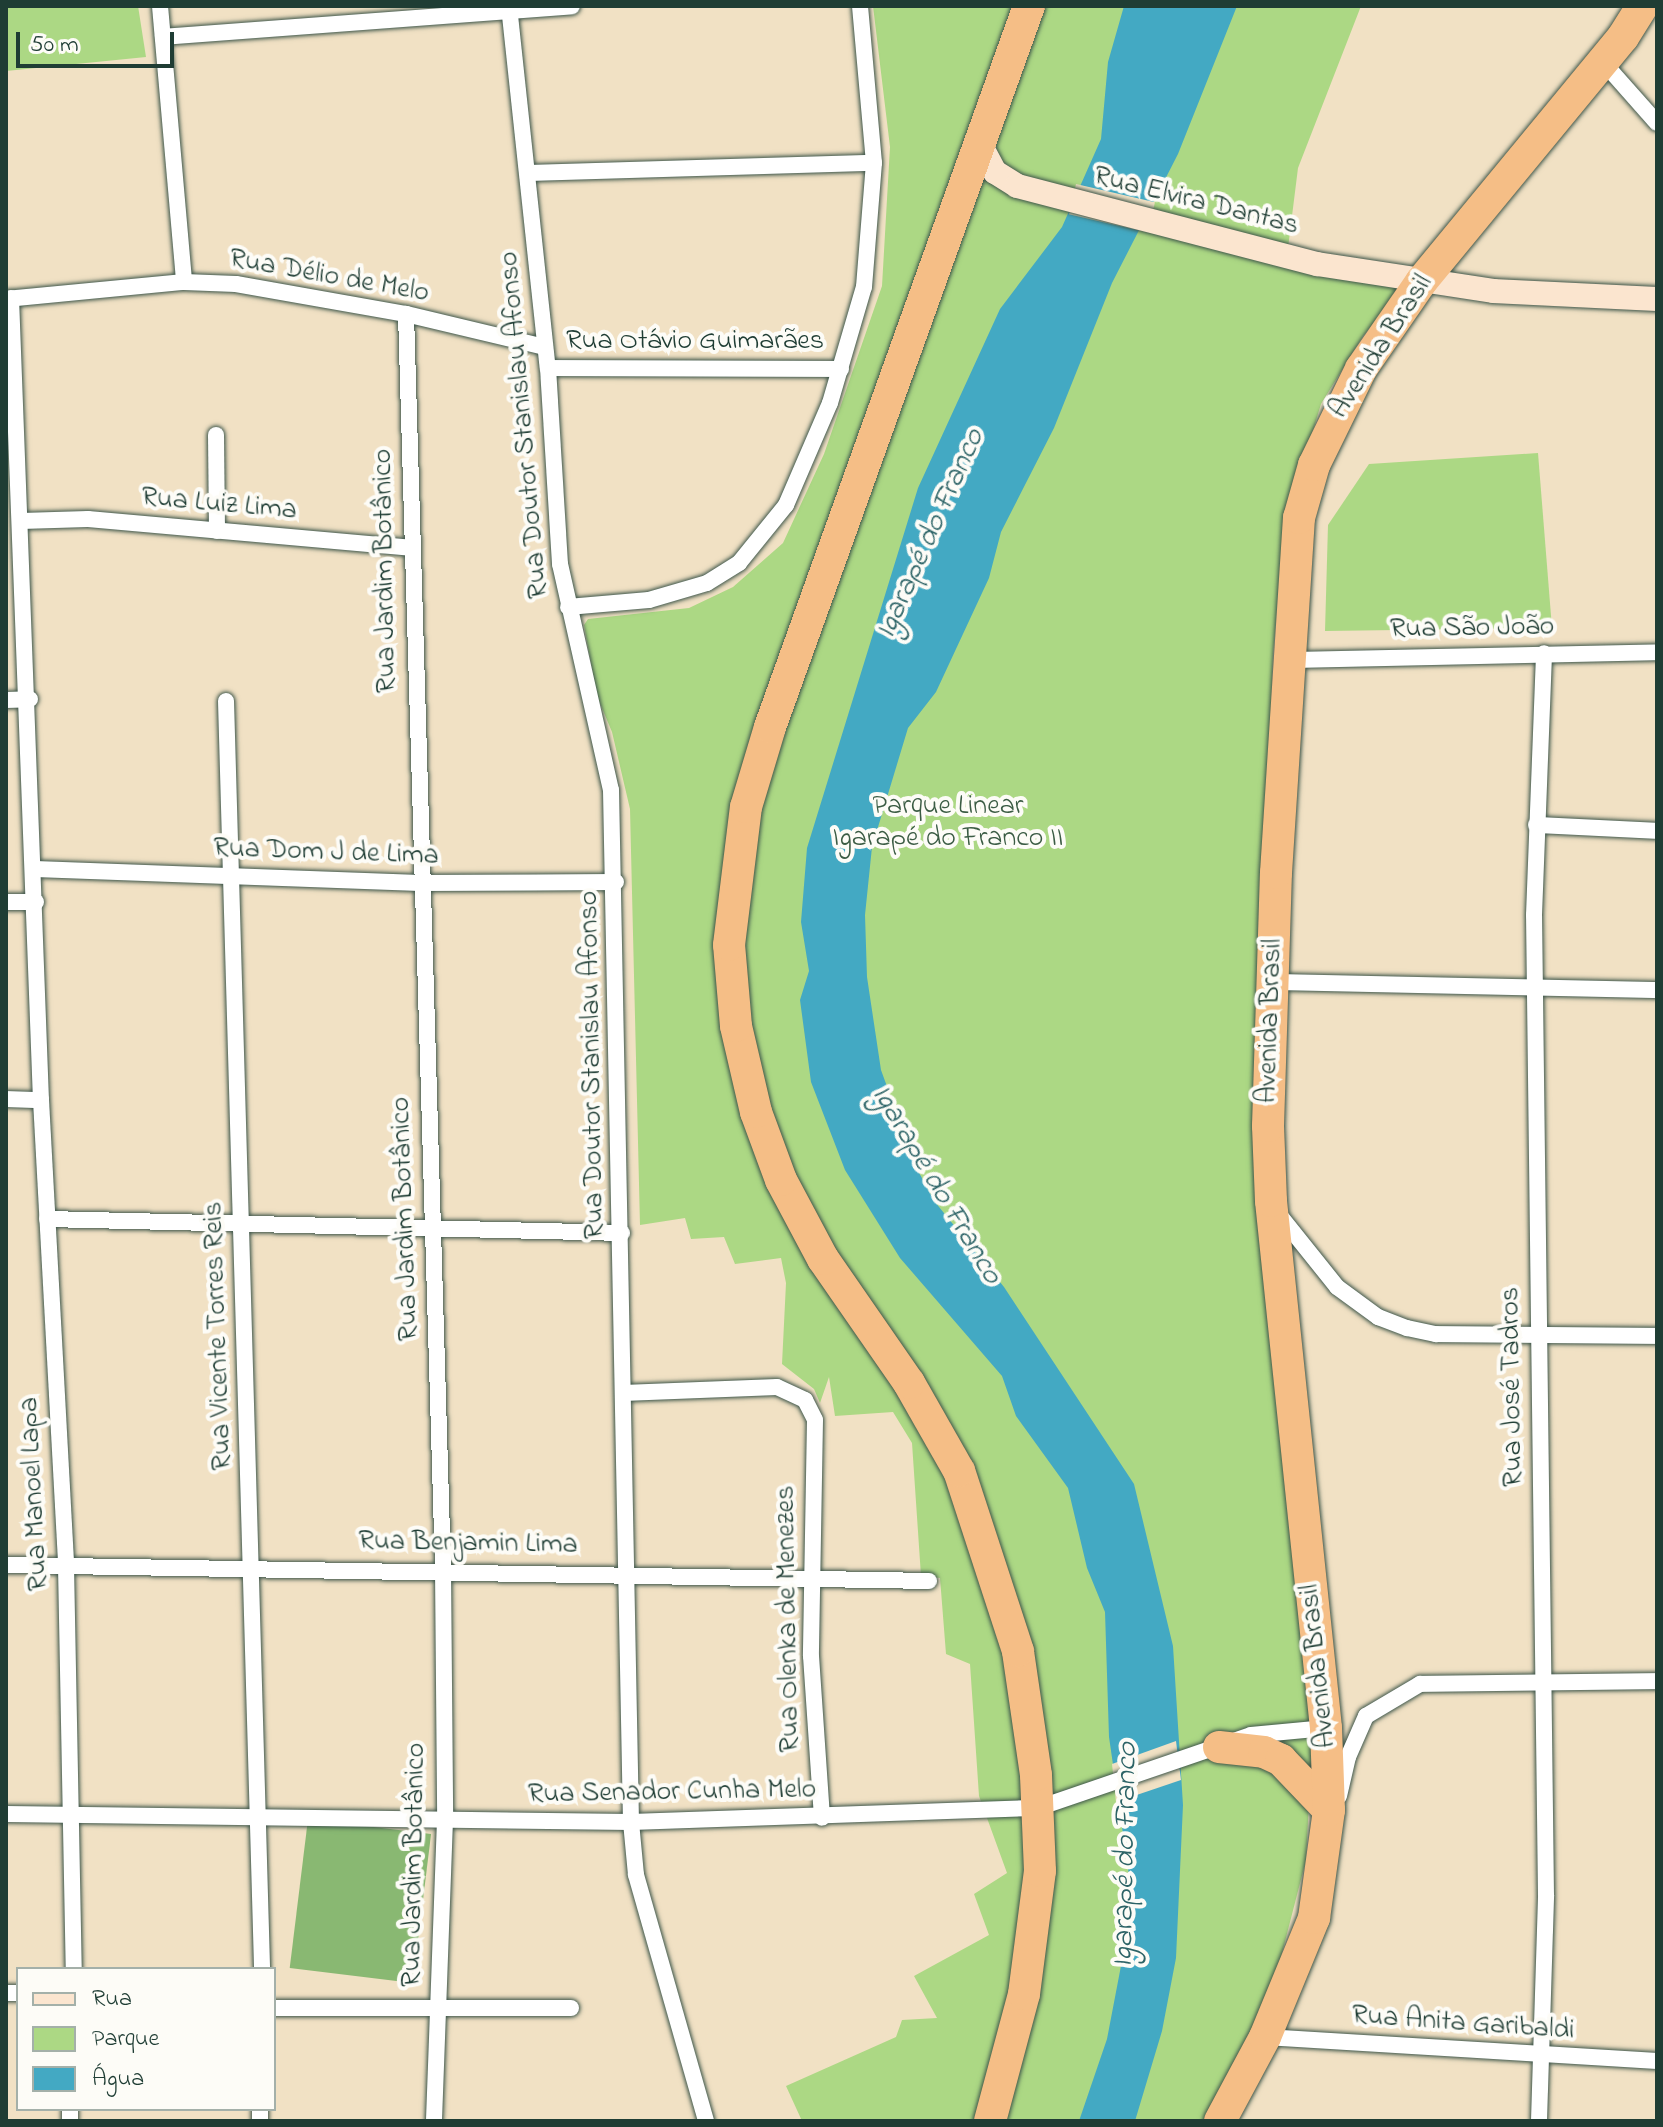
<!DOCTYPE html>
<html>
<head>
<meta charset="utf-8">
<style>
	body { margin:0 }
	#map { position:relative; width:1663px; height:2127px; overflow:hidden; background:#f1e1c4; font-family:"Indie Flower",sans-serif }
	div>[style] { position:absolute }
	.green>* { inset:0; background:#acd884 }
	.forest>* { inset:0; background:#89b872; transform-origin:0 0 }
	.water>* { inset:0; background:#43a9c3 }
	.pier>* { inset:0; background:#f1e1c4; transform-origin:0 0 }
	.roads { filter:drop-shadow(0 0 2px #3e564a) drop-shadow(0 0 2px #3e564a) }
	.street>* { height:16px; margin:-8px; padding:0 8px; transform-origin:8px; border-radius:8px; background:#fff }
	.secondary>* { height:24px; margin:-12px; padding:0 12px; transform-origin:12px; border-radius:12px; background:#fbe5cf }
	.highway>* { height:32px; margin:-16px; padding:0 16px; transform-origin:16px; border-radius:16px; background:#f5be86 }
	span { translate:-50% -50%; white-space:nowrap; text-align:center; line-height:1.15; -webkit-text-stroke:8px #fdfcf7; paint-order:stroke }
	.street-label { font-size:28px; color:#1f3d34 }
	.park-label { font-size:28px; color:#3b5c44 }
	.water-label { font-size:30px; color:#2c6366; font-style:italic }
	.frame { position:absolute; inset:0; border:8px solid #1f3d34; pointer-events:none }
	.legend { position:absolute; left:16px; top:1967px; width:260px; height:144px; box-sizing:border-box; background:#fdfcf7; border:2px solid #a4b0a9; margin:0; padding:10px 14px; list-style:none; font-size:24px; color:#1f3d34 }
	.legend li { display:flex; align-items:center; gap:16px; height:40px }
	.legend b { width:40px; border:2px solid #a4b0a9 }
	.scale { position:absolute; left:16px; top:32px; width:158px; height:36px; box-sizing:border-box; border:4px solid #1f3d34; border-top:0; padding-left:10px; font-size:24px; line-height:28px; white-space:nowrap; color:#1f3d34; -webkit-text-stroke:6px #fdfcf7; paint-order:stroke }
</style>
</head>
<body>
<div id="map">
	<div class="green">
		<div style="clip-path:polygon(6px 6px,138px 6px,146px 57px,6px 71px)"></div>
		<div style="clip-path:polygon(873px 6px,1361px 6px,1298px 168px,1286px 264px,1402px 289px,1363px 336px,1321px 404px,1285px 523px,1273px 653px,1263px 929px,1313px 1723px,1306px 1860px,1265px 2019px,1205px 2121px,802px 2121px,786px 2086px,896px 2037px,902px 2020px,937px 2018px,914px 1976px,989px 1935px,974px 1894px,1007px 1873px,979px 1796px,970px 1664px,946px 1654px,940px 1578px,921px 1576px,912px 1443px,893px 1412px,835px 1416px,829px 1377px,820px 1403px,814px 1389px,782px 1364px,786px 1283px,781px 1258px,735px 1264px,724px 1237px,691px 1239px,685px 1218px,640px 1225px,630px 809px,612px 732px,597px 696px,584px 625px,588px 619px,689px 608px,733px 587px,783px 543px,824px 454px,882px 286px,890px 147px)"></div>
		<div style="clip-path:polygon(1538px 453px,1552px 628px,1325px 631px,1328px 525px,1369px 464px)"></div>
	</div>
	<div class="forest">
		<div style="left:308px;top:1819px;width:124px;height:150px;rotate:7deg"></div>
	</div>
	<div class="water">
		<div style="clip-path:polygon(1124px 6px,1237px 6px,1178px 154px,1112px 283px,1054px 428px,1001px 532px,989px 578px,936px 692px,908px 728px,872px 847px,865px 915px,867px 977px,881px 1070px,917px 1169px,935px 1202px,1004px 1287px,1134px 1484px,1173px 1646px,1183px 1805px,1176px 1958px,1162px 2031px,1135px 2121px,1079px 2121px,1107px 2039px,1133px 1903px,1109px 1737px,1105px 1612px,1087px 1568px,1068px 1488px,1016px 1416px,1002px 1376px,900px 1258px,845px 1170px,811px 1082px,800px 1000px,809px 971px,801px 922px,807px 848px,918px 488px,1000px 309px,1062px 227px,1101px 139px,1108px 62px)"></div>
	</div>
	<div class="pier">
		<div style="left:1076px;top:184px;width:81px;height:31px;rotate:13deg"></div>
		<div style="clip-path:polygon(1176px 1741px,1181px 1780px,1116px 1802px,1112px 1764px)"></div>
	</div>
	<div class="roads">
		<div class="street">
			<div style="left:160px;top:6px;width:277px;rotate:85deg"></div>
			<div style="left:509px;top:6px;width:364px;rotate:83.9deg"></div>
			<div style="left:548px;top:368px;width:196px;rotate:86.5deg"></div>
			<div style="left:560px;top:564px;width:232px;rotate:77.3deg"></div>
			<div style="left:611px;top:790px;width:1032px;rotate:88.89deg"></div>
			<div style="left:631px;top:1822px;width:53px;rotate:84.6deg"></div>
			<div style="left:636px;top:1875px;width:256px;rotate:74.1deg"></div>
			<div style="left:163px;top:37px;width:410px;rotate:-4.3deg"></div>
			<div style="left:1603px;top:62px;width:81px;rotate:48.5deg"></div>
			<div style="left:528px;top:173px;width:346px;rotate:-1.7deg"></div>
			<div style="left:11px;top:298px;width:803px;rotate:87.86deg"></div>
			<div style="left:41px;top:1100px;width:467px;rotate:86.9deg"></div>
			<div style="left:66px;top:1566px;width:403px;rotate:88.9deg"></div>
			<div style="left:6px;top:299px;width:179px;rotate:-5.5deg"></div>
			<div style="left:184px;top:282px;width:52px;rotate:2.2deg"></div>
			<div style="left:236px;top:284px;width:173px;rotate:10deg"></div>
			<div style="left:406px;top:314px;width:142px;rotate:13.4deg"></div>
			<div style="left:406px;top:314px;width:1256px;rotate:88.31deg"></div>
			<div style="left:443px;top:1569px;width:251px;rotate:89.5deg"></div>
			<div style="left:445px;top:1820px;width:301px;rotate:92.1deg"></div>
			<div style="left:548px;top:368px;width:293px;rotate:0.2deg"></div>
			<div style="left:216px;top:435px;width:96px;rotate:89.4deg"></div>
			<div style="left:21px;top:521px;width:67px;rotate:-1.7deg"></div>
			<div style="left:88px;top:519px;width:324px;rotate:5.1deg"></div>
			<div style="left:568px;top:607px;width:81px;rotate:-4.9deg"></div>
			<div style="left:649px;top:600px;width:60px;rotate:-16.3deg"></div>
			<div style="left:707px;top:583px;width:38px;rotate:-32deg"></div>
			<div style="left:739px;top:563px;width:75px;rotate:-51deg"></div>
			<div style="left:786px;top:505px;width:111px;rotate:-66.7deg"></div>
			<div style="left:830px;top:403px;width:121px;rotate:-73.7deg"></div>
			<div style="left:864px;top:287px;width:124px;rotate:-85.4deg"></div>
			<div style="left:874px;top:163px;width:158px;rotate:-95.1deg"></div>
			<div style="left:1289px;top:660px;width:368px;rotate:-1.2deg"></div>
			<div style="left:6px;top:700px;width:24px;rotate:-2deg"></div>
			<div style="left:226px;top:701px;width:1269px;rotate:88.37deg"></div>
			<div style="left:1536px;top:825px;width:121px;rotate:2.8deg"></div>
			<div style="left:35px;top:869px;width:385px;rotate:2.1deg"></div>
			<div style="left:420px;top:883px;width:196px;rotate:-0.3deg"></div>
			<div style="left:6px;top:902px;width:30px"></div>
			<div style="left:1273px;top:982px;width:384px;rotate:1.2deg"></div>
			<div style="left:6px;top:1099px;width:35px;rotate:2deg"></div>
			<div style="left:1281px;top:1217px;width:90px;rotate:51.3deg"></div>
			<div style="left:1337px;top:1287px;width:51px;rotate:36.2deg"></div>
			<div style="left:1378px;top:1317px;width:31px;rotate:21deg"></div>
			<div style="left:1407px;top:1328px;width:30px;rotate:12deg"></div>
			<div style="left:1436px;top:1334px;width:221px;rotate:0.5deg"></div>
			<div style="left:47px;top:1219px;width:575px;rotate:1.39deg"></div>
			<div style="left:623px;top:1393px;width:154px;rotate:-2.2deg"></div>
			<div style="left:777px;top:1387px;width:31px;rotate:25deg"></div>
			<div style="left:805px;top:1400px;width:22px;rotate:63deg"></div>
			<div style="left:815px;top:1420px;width:236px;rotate:91deg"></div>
			<div style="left:811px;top:1656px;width:162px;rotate:86.1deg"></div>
			<div style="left:6px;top:1565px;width:923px;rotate:0.99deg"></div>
			<div style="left:1339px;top:1796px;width:40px;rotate:-77deg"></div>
			<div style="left:1348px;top:1757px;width:45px;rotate:-66.3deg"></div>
			<div style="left:1366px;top:1716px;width:63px;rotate:-30.7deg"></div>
			<div style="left:1420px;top:1684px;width:237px;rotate:-0.7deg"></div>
			<div style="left:6px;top:1814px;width:625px;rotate:0.73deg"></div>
			<div style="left:631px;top:1822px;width:407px;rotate:-2deg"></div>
			<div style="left:1038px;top:1808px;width:225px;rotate:-18.9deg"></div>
			<div style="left:1251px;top:1735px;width:75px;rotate:-5.3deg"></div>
			<div style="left:6px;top:1993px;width:12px"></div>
			<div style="left:274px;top:2008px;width:297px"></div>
			<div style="left:1265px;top:2037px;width:393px;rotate:3.5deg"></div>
			<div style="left:70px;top:2121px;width:12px;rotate:-90deg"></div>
			<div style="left:260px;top:2121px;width:12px;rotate:-90deg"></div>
			<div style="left:1539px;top:2121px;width:226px;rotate:-88.2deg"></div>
			<div style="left:1546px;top:1895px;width:980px;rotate:-90.7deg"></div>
			<div style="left:1534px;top:915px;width:262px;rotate:-87.8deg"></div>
		</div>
		<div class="secondary">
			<div style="left:979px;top:142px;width:34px;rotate:62deg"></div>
			<div style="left:995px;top:172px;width:26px;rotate:32deg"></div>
			<div style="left:1017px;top:186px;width:310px;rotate:14.6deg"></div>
			<div style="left:1317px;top:264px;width:178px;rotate:8.7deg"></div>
			<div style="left:1493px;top:291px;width:164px;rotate:2.8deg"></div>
		</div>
		<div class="highway">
			<div style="left:1219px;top:1747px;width:45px;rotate:6.3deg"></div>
			<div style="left:1264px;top:1752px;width:19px;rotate:25deg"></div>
			<div style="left:1281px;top:1760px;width:69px;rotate:46.2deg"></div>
			<div style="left:990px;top:2121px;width:131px;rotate:-75deg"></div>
			<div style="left:1024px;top:1994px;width:124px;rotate:-82.6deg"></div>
			<div style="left:1040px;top:1871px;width:96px;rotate:-92.4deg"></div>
			<div style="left:1036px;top:1775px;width:125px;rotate:-98.3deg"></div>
			<div style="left:1018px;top:1651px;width:189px;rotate:-108.1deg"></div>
			<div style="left:959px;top:1471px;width:101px;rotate:-119.6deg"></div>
			<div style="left:909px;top:1383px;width:151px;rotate:-124.7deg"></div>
			<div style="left:823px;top:1259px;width:89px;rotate:-118deg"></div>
			<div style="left:781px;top:1180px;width:72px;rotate:-110.2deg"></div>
			<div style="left:756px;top:1112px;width:88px;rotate:-103.1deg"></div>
			<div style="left:736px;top:1026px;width:81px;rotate:-94.9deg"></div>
			<div style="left:729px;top:945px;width:139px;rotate:-83deg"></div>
			<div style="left:746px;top:807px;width:84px;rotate:-73.3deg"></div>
			<div style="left:770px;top:727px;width:766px;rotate:-70.24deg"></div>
			<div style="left:1220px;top:2121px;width:95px;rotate:-61.8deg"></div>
			<div style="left:1265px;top:2037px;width:129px;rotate:-67.6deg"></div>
			<div style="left:1314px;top:1918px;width:109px;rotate:-82.1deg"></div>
			<div style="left:1329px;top:1810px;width:82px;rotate:-92.1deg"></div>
			<div style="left:1326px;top:1728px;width:530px;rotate:-95.96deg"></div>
			<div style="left:1271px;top:1201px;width:75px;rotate:-92.3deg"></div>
			<div style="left:1268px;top:1126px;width:253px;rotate:-88.2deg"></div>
			<div style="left:1276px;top:873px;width:356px;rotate:-86.3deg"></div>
			<div style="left:1299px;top:518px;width:55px;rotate:-74.2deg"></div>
			<div style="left:1314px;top:465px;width:107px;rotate:-63.9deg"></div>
			<div style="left:1361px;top:369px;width:106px;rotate:-55.4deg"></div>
			<div style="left:1421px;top:282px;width:318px;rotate:-50.5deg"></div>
			<div style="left:1623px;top:37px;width:36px;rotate:-58deg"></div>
		</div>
	</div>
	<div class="street-label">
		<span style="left:1196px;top:202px;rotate:14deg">Rua Elvira Dantas</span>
		<span style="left:329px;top:277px;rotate:10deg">Rua Délio de Melo</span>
		<span style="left:695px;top:342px">Rua Otávio Guimarães</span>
		<span style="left:1382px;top:347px;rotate:-57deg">Avenida Brasil</span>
		<span style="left:525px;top:425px;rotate:-95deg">Rua Doutor Stanislau Afonso</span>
		<span style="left:219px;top:505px;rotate:5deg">Rua Luiz Lima</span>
		<span style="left:386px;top:571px;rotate:-91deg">Rua Jardim Botânico</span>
		<span style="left:1472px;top:629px;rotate:-1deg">Rua São João</span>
		<span style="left:326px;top:853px;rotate:2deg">Rua Dom J de Lima</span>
		<span style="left:1271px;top:1021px;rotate:-88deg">Avenida Brasil</span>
		<span style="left:593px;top:1065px;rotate:-91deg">Rua Doutor Stanislau Afonso</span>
		<span style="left:406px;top:1219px;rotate:-92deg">Rua Jardim Botânico</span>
		<span style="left:219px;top:1336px;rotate:-92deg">Rua Vicente Torres Reis</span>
		<span style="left:1513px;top:1387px;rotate:-91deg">Rua José Tadros</span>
		<span style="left:35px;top:1494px;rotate:-93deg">Rua Manoel Lapa</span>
		<span style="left:468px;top:1544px;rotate:1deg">Rua Benjamin Lima</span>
		<span style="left:789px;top:1619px;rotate:-91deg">Rua Olenka de Menezes</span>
		<span style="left:1319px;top:1666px;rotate:-96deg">Avenida Brasil</span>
		<span style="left:672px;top:1793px;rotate:-1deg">Rua Senador Cunha Melo</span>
		<span style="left:415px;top:1865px;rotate:-89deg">Rua Jardim Botânico</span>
		<span style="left:1463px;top:2024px;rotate:4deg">Rua Anita Garibaldi</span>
	</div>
	<div class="park-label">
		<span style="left:948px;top:823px">Parque Linear<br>Igarapé do Franco II</span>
	</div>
	<div class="water-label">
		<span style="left:931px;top:534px;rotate:-66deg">Igarapé do Franco</span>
		<span style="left:936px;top:1185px;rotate:59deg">Igarapé do Franco</span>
		<span style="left:1126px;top:1855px;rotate:-89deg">Igarapé do Franco</span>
	</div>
	<div class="frame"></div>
	<ul class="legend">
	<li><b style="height:10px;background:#fbe5cf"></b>Rua</li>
	<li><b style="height:22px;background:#acd884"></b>Parque</li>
	<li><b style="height:22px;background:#43a9c3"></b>Água</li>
	</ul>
	<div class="scale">50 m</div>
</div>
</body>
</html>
